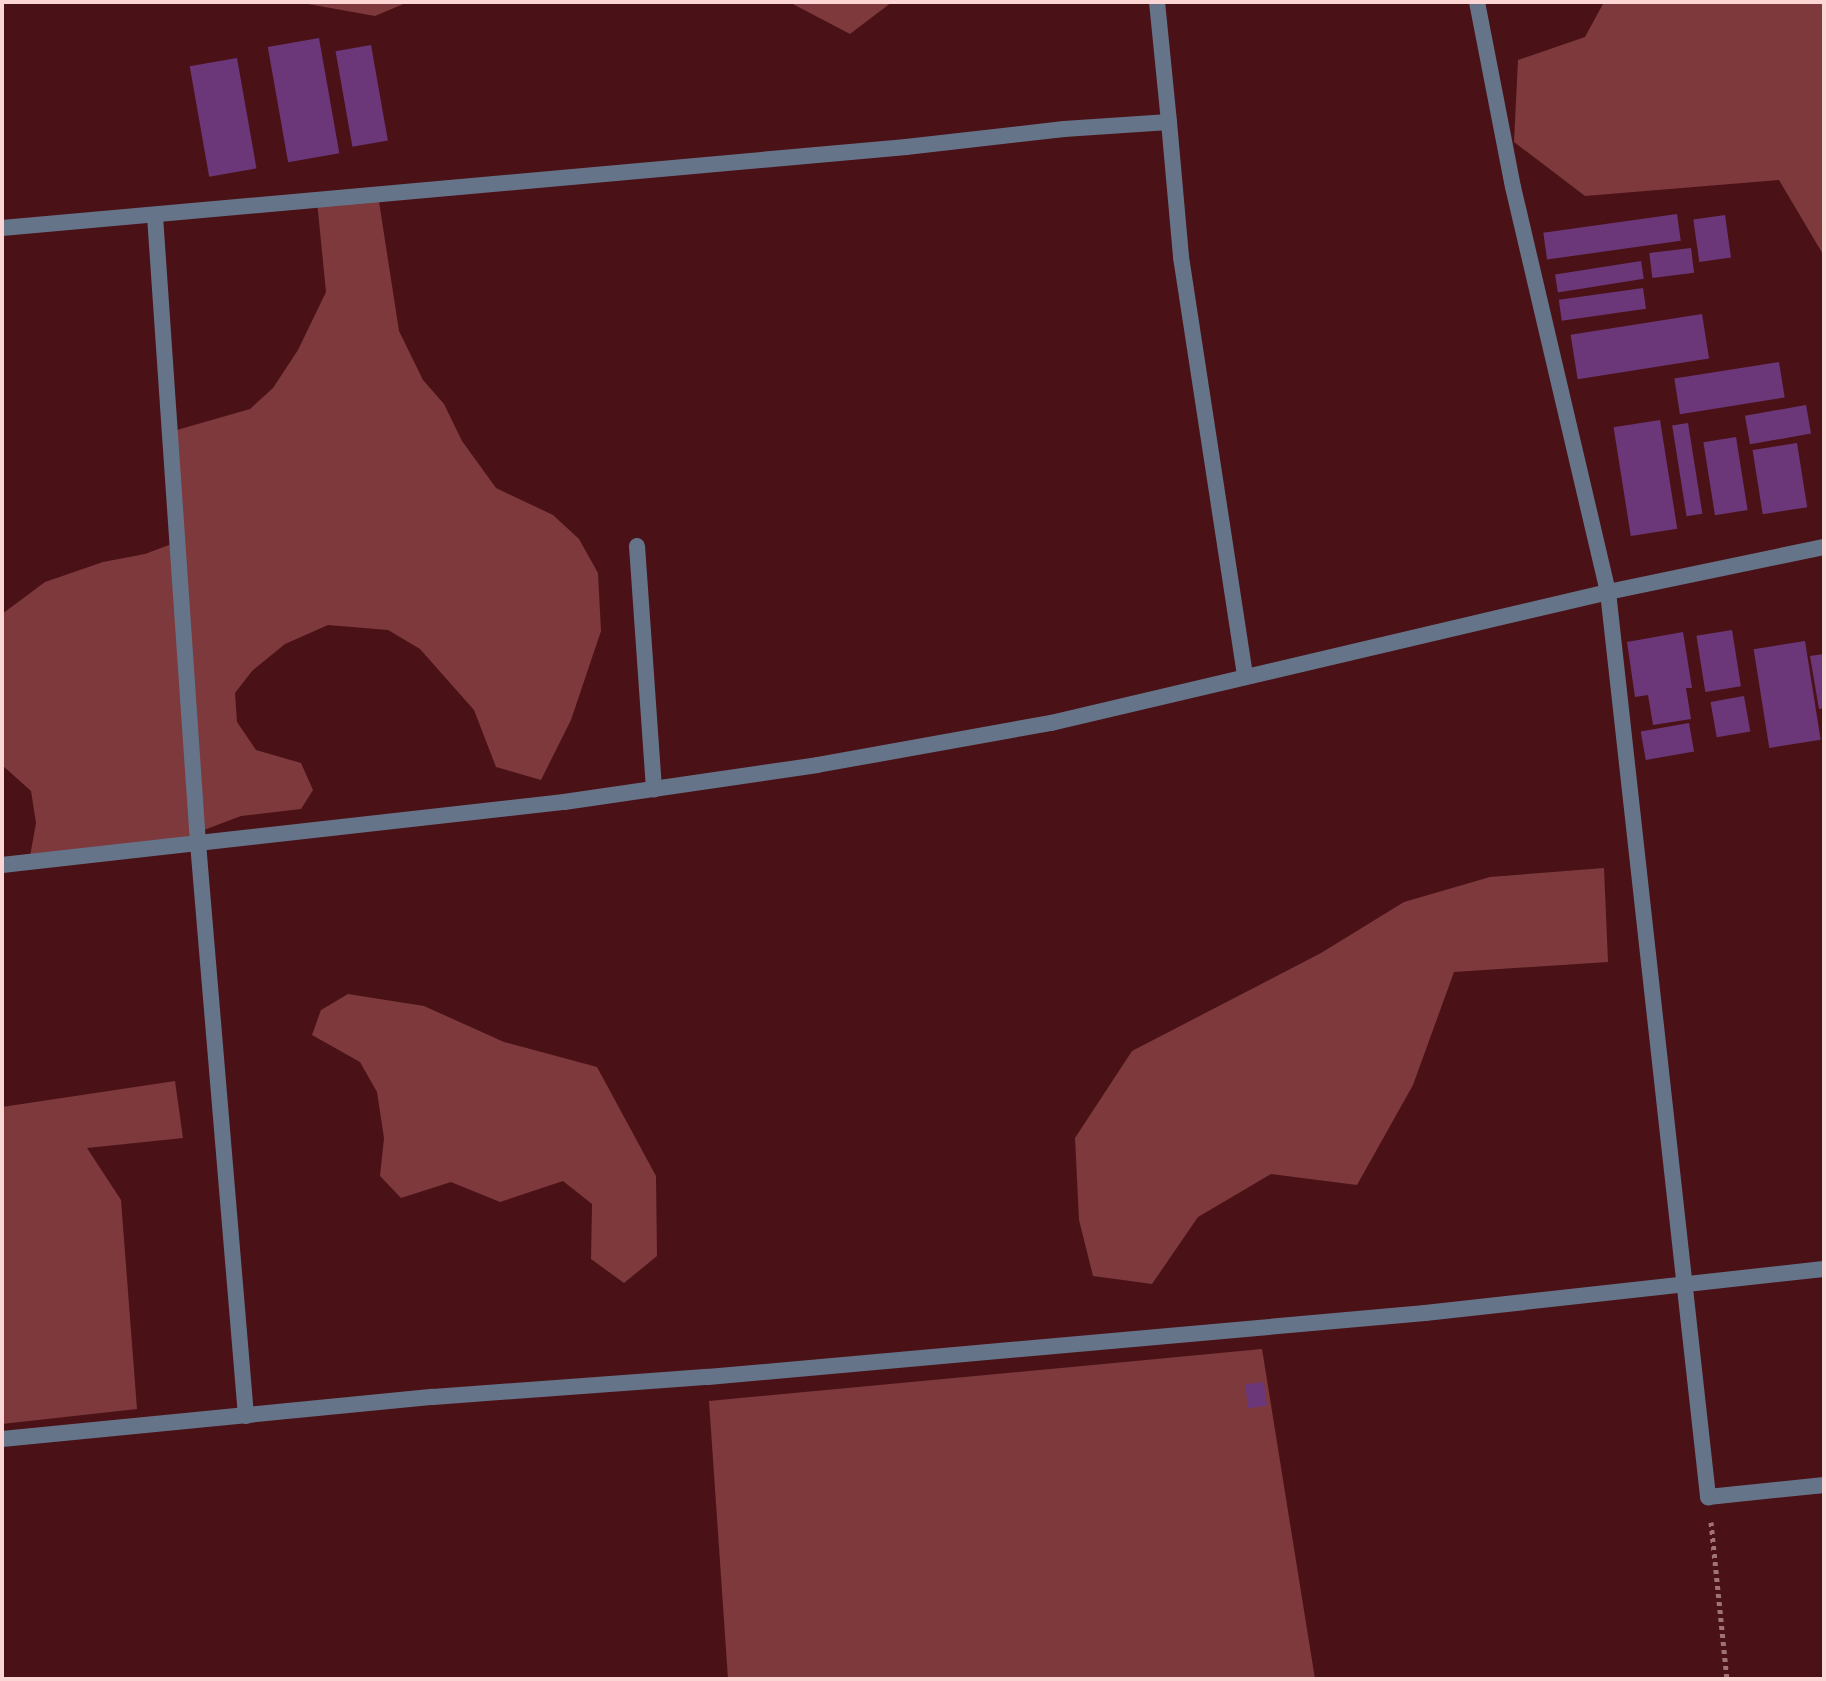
<!DOCTYPE html>
<html>
<head>
<meta charset="utf-8">
<style>
	body { margin:0 }
	#map { position:relative; width:1826px; height:1681px; overflow:hidden; background:#4a1217; font-family:"Playfair Display",serif }
	div>[style] { position:absolute }
	.green>* { inset:0; background:#7d393c }
	.building>* { inset:0; background:#6c3779; transform-origin:0 0 }
	.path>* { height:5px; margin-top:-2.5px; transform-origin:0; background:repeating-linear-gradient(90deg,#a27375 0 4px,transparent 0 8px) }
	.street>* { height:16px; margin:-8px; padding:0 8px; transform-origin:8px; border-radius:8px; background:#66748a }
	span { translate:-50% -50%; white-space:nowrap; text-align:center; line-height:1.15; -webkit-text-stroke:7px #4a1217; paint-order:stroke }
	.frame { position:absolute; inset:0; border:4px solid #fbd6d5; pointer-events:none }
</style>
</head>
<body>
<div id="map">
	<div class="green">
		<div style="clip-path:polygon(297px 2px,408px 2px,375px 16px)"></div>
		<div style="clip-path:polygon(789px 2px,892px 2px,850px 34px)"></div>
		<div style="clip-path:polygon(1604px 2px,1824px 2px,1824px 256px,1779px 180px,1585px 196px,1514px 142px,1518px 60px,1585px 37px)"></div>
		<div style="clip-path:polygon(378px 195px,399px 331px,423px 380px,444px 404px,462px 441px,496px 488px,553px 515px,579px 539px,598px 573px,601px 631px,571px 720px,541px 780px,496px 767px,474px 710px,420px 649px,388px 630px,328px 625px,285px 644px,252px 671px,235px 693px,237px 722px,256px 750px,301px 763px,313px 790px,301px 809px,241px 816px,159px 847px,29px 862px,36px 823px,31px 791px,2px 765px,2px 614px,45px 582px,103px 562px,145px 554px,177px 542px,170px 432px,250px 409px,273px 388px,298px 350px,326px 292px,317px 201px)"></div>
		<div style="clip-path:polygon(1604px 868px,1608px 962px,1454px 972px,1413px 1085px,1357px 1185px,1271px 1174px,1198px 1217px,1152px 1284px,1093px 1276px,1079px 1220px,1075px 1138px,1132px 1051px,1321px 953px,1404px 902px,1490px 877px)"></div>
		<div style="clip-path:polygon(348px 994px,424px 1006px,504px 1042px,597px 1067px,656px 1176px,657px 1256px,624px 1283px,591px 1259px,592px 1204px,563px 1181px,500px 1202px,451px 1182px,401px 1198px,380px 1176px,384px 1138px,377px 1092px,360px 1062px,312px 1035px,321px 1010px)"></div>
		<div style="clip-path:polygon(175px 1081px,183px 1138px,87px 1148px,121px 1200px,137px 1409px,2px 1424px,2px 1107px)"></div>
		<div style="clip-path:polygon(1262px 1349px,1315px 1679px,728px 1679px,709px 1401px)"></div>
	</div>
	<div class="building">
		<div style="left:319px;top:38px;width:117px;height:52px;rotate:80deg"></div>
		<div style="left:371px;top:45px;width:97px;height:36px;rotate:80deg"></div>
		<div style="left:237px;top:58px;width:112px;height:48px;rotate:80deg"></div>
		<div style="left:1677px;top:214px;width:27px;height:135px;rotate:82deg"></div>
		<div style="left:1725px;top:215px;width:43px;height:32px;rotate:82deg"></div>
		<div style="left:1691px;top:248px;width:25px;height:42px;rotate:83deg"></div>
		<div style="left:1641px;top:261px;width:18px;height:87px;rotate:81deg"></div>
		<div style="left:1643px;top:288px;width:21px;height:85px;rotate:82deg"></div>
		<div style="left:1702px;top:314px;width:45px;height:133px;rotate:81deg"></div>
		<div style="left:1779px;top:362px;width:36px;height:106px;rotate:81deg"></div>
		<div style="left:1806px;top:405px;width:29px;height:62px;rotate:80deg"></div>
		<div style="left:1660px;top:420px;width:110px;height:47px;rotate:81deg"></div>
		<div style="left:1688px;top:423px;width:92px;height:16px;rotate:81deg"></div>
		<div style="left:1736px;top:437px;width:74px;height:33px;rotate:81deg"></div>
		<div style="left:1797px;top:443px;width:65px;height:45px;rotate:81deg"></div>
		<div style="left:1732px;top:630px;width:57px;height:36px;rotate:81deg"></div>
		<div style="clip-path:polygon(1683px 632px,1692px 688px,1686px 688px,1691px 719px,1653px 725px,1648px 695px,1635px 697px,1627px 642px)"></div>
		<div style="left:1805px;top:641px;width:100px;height:52px;rotate:81deg"></div>
		<div style="clip-path:polygon(1824px 654px,1824px 708px,1819px 709px,1810px 656px)"></div>
		<div style="left:1744px;top:696px;width:36px;height:34px;rotate:80deg"></div>
		<div style="left:1689px;top:723px;width:29px;height:49px;rotate:80deg"></div>
		<div style="left:1264px;top:1382px;width:24px;height:19px;rotate:83deg"></div>
	</div>
	<div class="path">
		<div style="left:1711px;top:1522px;width:158px;rotate:84.2deg"></div>
	</div>
	<div class="street">
		<div style="left:1477px;top:2px;width:188px;rotate:79deg"></div>
		<div style="left:1513px;top:187px;width:416px;rotate:76.8deg"></div>
		<div style="left:1608px;top:592px;width:911px;rotate:83.69deg"></div>
		<div style="left:1708px;top:1497px;width:117px;rotate:-5.9deg"></div>
		<div style="left:1169px;top:122px;width:136px;rotate:84.9deg"></div>
		<div style="left:1181px;top:257px;width:423px;rotate:81.3deg"></div>
		<div style="left:155px;top:216px;width:628px;rotate:86.08deg"></div>
		<div style="left:198px;top:843px;width:575px;rotate:85.21deg"></div>
		<div style="left:2px;top:228px;width:908px;rotate:-5.12deg"></div>
		<div style="left:906px;top:147px;width:159px;rotate:-6.5deg"></div>
		<div style="left:1064px;top:129px;width:105px;rotate:-3.8deg"></div>
		<div style="left:1169px;top:122px;width:121px;rotate:-95.7deg"></div>
		<div style="left:637px;top:546px;width:244px;rotate:86deg"></div>
		<div style="left:2px;top:865px;width:566px;rotate:-6.4deg"></div>
		<div style="left:564px;top:802px;width:256px;rotate:-8.3deg"></div>
		<div style="left:817px;top:765px;width:238px;rotate:-10.2deg"></div>
		<div style="left:1051px;top:723px;width:572px;rotate:-13.23deg"></div>
		<div style="left:1608px;top:592px;width:221px;rotate:-11.8deg"></div>
		<div style="left:2px;top:1439px;width:433px;rotate:-5.6deg"></div>
		<div style="left:433px;top:1397px;width:276px;rotate:-4.2deg"></div>
		<div style="left:708px;top:1377px;width:720px;rotate:-5.1deg"></div>
		<div style="left:1425px;top:1313px;width:401px;rotate:-6.3deg"></div>
	</div>
	<div class="frame"></div>
</div>
</body>
</html>
